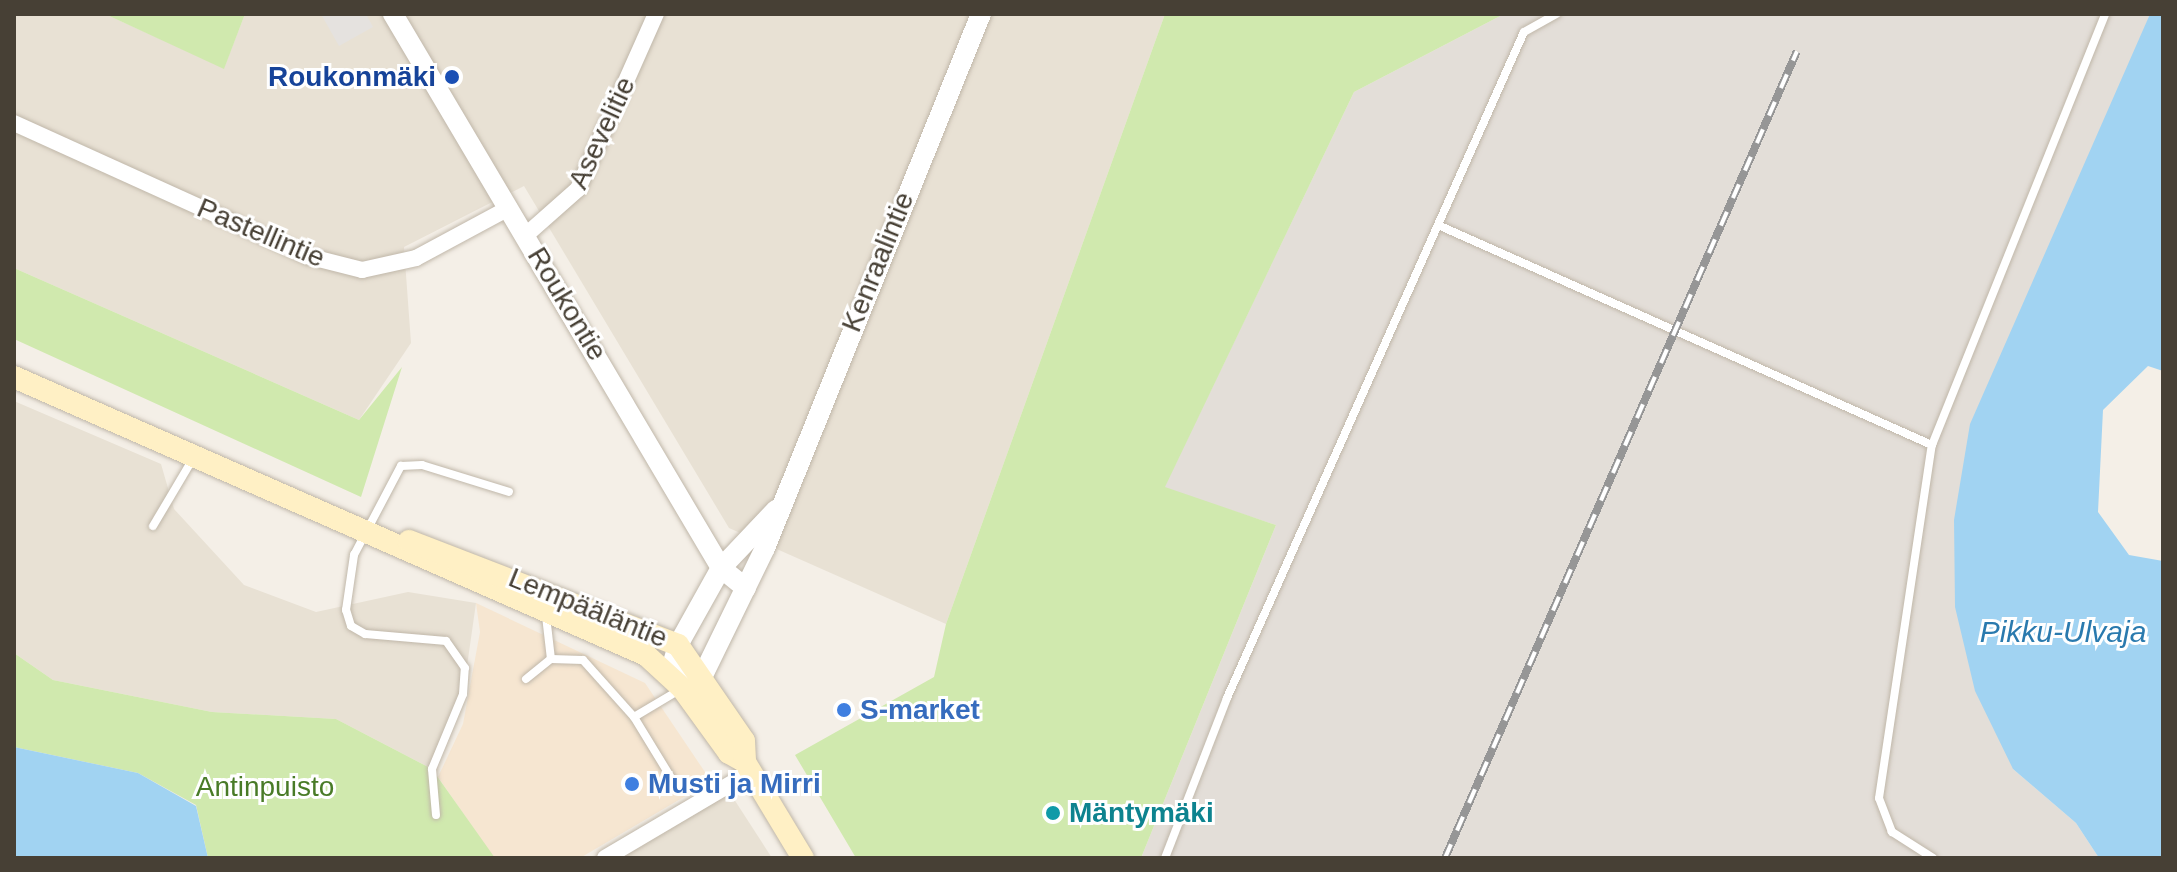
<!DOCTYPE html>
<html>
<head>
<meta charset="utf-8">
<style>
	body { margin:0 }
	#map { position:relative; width:2177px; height:872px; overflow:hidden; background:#f4efe7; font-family:Arial,sans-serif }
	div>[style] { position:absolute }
	.residential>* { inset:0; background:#e8e1d4 }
	.commercial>* { inset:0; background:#f6e6d1 }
	.industrial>* { inset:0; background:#e3ded8 }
	.green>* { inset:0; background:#d0e9ae }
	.parking>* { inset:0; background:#e5e2df }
	.water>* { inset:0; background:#a1d3f2 }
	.roads { filter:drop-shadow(0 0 2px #c0b7a9) drop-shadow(0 0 2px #c0b7a9) }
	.service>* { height:8px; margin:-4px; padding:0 4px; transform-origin:4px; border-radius:4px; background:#fff }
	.minor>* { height:16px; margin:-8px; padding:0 8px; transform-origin:8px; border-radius:8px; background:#fff }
	.tertiary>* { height:20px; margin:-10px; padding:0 10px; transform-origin:10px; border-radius:10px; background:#fff }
	.secondary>* { height:22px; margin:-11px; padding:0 11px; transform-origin:11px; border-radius:11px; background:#fff0c5 }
	.rail>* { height:8px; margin-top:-4px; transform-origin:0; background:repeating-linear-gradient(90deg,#fff 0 15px,#969696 0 30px); box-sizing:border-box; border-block:2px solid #969696 }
	.dots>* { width:22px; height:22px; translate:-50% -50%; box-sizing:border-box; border:4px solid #fff; border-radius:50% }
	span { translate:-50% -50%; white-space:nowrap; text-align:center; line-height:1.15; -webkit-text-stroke:6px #fff; paint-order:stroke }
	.transit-label { font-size:28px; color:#164399; font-weight:700 }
	.right { translate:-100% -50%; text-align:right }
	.street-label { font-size:28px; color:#474035 }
	.shop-label { font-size:28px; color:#366cbe; font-weight:700 }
	.left { translate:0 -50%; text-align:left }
	.park-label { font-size:28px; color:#497b27 }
	.culture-label { font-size:28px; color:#0d838f; font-weight:700 }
	.water-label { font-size:30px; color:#2a7aae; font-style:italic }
	.frame { position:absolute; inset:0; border:16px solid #474035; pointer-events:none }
</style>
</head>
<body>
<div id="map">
	<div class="residential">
		<div style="clip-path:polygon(14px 14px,105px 14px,224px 68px,245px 14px,1165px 14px,946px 624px,729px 528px,524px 186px,404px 247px,411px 343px,359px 420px,14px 268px)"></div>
		<div style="clip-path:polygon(14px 401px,161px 464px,174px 509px,244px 585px,316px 612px,408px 592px,476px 603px,463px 694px,432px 769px,336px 719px,212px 712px,53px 680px,14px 653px)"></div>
		<div style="clip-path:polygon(730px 793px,772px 858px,622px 858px)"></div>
	</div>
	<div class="commercial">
		<div style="clip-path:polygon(476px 603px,645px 683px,711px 781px,580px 858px,494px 858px,438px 777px,463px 724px,480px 632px)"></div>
	</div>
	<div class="industrial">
		<div style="clip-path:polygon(1504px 14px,2150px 14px,2130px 65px,2013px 769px,2076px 823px,2099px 858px,1141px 858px,1276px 525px,1164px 488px,1354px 92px)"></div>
	</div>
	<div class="green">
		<div style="clip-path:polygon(105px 14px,245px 14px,224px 69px)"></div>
		<div style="clip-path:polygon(1165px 14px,1504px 14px,1354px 92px,1165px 487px,1276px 525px,1141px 858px,856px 858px,795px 755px,934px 677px,946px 624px)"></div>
		<div style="clip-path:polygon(14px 268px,359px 420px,402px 367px,361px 497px,14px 339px)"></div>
		<div style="clip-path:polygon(14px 653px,53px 680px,212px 712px,336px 719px,432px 769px,495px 858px,208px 858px,196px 805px,138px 773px,14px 747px)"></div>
	</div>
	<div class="parking">
		<div style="clip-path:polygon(321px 14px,366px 14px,373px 27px,339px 46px)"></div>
	</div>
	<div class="water">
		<div style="clip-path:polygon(2150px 14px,2163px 14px,2163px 371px,2148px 366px,2103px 410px,2098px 512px,2129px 555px,2163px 561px,2163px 858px,2099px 858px,2076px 823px,2013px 769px,1975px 691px,1955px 607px,1954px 520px,1970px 424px)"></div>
		<div style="clip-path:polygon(14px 747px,138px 773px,196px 806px,208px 858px,14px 858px)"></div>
	</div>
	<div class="roads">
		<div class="service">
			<div style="left:1438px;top:225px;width:541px;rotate:24.01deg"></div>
			<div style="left:153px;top:526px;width:80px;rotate:-59.3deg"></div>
			<div style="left:546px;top:616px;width:43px;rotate:83.4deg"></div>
			<div style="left:526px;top:679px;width:32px;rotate:-39deg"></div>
			<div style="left:551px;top:659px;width:32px;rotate:2deg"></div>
			<div style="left:583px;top:660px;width:76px;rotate:48.2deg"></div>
			<div style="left:634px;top:717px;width:75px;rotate:58.6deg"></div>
			<div style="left:634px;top:717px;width:55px;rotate:-30.8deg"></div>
			<div style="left:436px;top:815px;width:46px;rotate:-95deg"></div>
			<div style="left:432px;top:769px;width:81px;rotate:-67.5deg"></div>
			<div style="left:463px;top:694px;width:26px;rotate:-86deg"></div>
			<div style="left:465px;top:668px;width:33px;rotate:-125deg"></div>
			<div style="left:446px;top:641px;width:81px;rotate:-175.1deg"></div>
			<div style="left:365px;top:634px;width:16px;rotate:-150deg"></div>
			<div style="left:351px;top:626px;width:17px;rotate:-107deg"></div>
			<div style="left:346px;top:610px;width:56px;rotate:-81.7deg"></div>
			<div style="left:354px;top:555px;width:101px;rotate:-62.2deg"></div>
			<div style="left:401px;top:466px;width:21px;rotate:-3deg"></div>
			<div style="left:422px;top:465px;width:91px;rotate:17.2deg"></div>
			<div style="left:1165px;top:858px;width:172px;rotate:-68.8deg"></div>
			<div style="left:1227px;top:698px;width:729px;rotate:-65.97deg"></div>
			<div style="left:1524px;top:32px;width:37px;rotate:-29deg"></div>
			<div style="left:1933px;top:858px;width:49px;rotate:-147.6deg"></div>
			<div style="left:1892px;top:832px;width:36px;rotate:-111deg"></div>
			<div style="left:1879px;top:798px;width:357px;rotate:-81.5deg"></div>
			<div style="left:1932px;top:445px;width:464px;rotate:-68.1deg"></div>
		</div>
		<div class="minor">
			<div style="left:14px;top:123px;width:322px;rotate:24.4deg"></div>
			<div style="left:307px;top:256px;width:57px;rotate:14.3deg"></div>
			<div style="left:362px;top:270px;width:55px;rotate:-12.5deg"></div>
			<div style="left:416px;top:258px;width:106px;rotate:-28.3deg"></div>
			<div style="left:526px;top:235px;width:69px;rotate:-41.5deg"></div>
			<div style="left:578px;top:189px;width:192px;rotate:-66deg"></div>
			<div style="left:605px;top:858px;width:169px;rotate:-30.5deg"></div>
		</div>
		<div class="tertiary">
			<div style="left:393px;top:14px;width:644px;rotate:59.37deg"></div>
			<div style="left:721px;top:568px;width:32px;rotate:39deg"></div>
			<div style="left:776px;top:510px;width:80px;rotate:133.5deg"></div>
			<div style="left:721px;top:568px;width:88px;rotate:119.2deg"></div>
			<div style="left:678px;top:645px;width:19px;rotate:106deg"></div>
			<div style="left:673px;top:663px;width:27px;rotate:70deg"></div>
			<div style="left:682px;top:688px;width:25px;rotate:-32deg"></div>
			<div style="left:703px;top:675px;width:141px;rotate:-64deg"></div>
			<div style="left:765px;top:548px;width:576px;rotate:-67.98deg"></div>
		</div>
		<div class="secondary">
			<div style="left:14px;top:377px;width:690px;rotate:23.74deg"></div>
			<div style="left:646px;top:655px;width:49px;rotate:42.5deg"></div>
			<div style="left:682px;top:688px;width:80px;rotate:54.1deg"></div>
			<div style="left:729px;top:753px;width:18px;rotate:29deg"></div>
			<div style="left:745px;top:762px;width:112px;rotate:58.9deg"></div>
			<div style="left:409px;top:541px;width:288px;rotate:21.1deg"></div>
			<div style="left:678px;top:645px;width:116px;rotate:55.5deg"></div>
			<div style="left:744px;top:741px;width:21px;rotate:87deg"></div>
		</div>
	</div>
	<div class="rail">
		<div style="left:1445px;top:858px;width:880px;rotate:-66.43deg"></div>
	</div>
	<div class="dots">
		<div style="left:452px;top:77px;background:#1a4fb4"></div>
		<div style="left:844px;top:710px;background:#3f7fe0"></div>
		<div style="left:632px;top:784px;background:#3f7fe0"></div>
		<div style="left:1053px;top:813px;background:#0f9aa8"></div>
	</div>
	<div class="transit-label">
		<span class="right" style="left:436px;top:77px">Roukonmäki</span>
	</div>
	<div class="street-label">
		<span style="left:602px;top:133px;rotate:-65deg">Asevelitie</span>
		<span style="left:261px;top:233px;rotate:23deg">Pastellintie</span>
		<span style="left:878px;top:262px;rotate:-68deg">Kenraalintie</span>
		<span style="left:567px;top:304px;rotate:59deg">Roukontie</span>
		<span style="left:588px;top:608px;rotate:22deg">Lempääläntie</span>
	</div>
	<div class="shop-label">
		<span class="left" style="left:860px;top:710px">S-market</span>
		<span class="left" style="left:648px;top:784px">Musti ja Mirri</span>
	</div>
	<div class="park-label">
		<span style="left:265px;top:787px">Antinpuisto</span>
	</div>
	<div class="culture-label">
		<span class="left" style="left:1069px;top:813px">Mäntymäki</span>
	</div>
	<div class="water-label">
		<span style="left:2063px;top:632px">Pikku-Ulvaja</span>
	</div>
	<div class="frame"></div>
</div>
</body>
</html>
